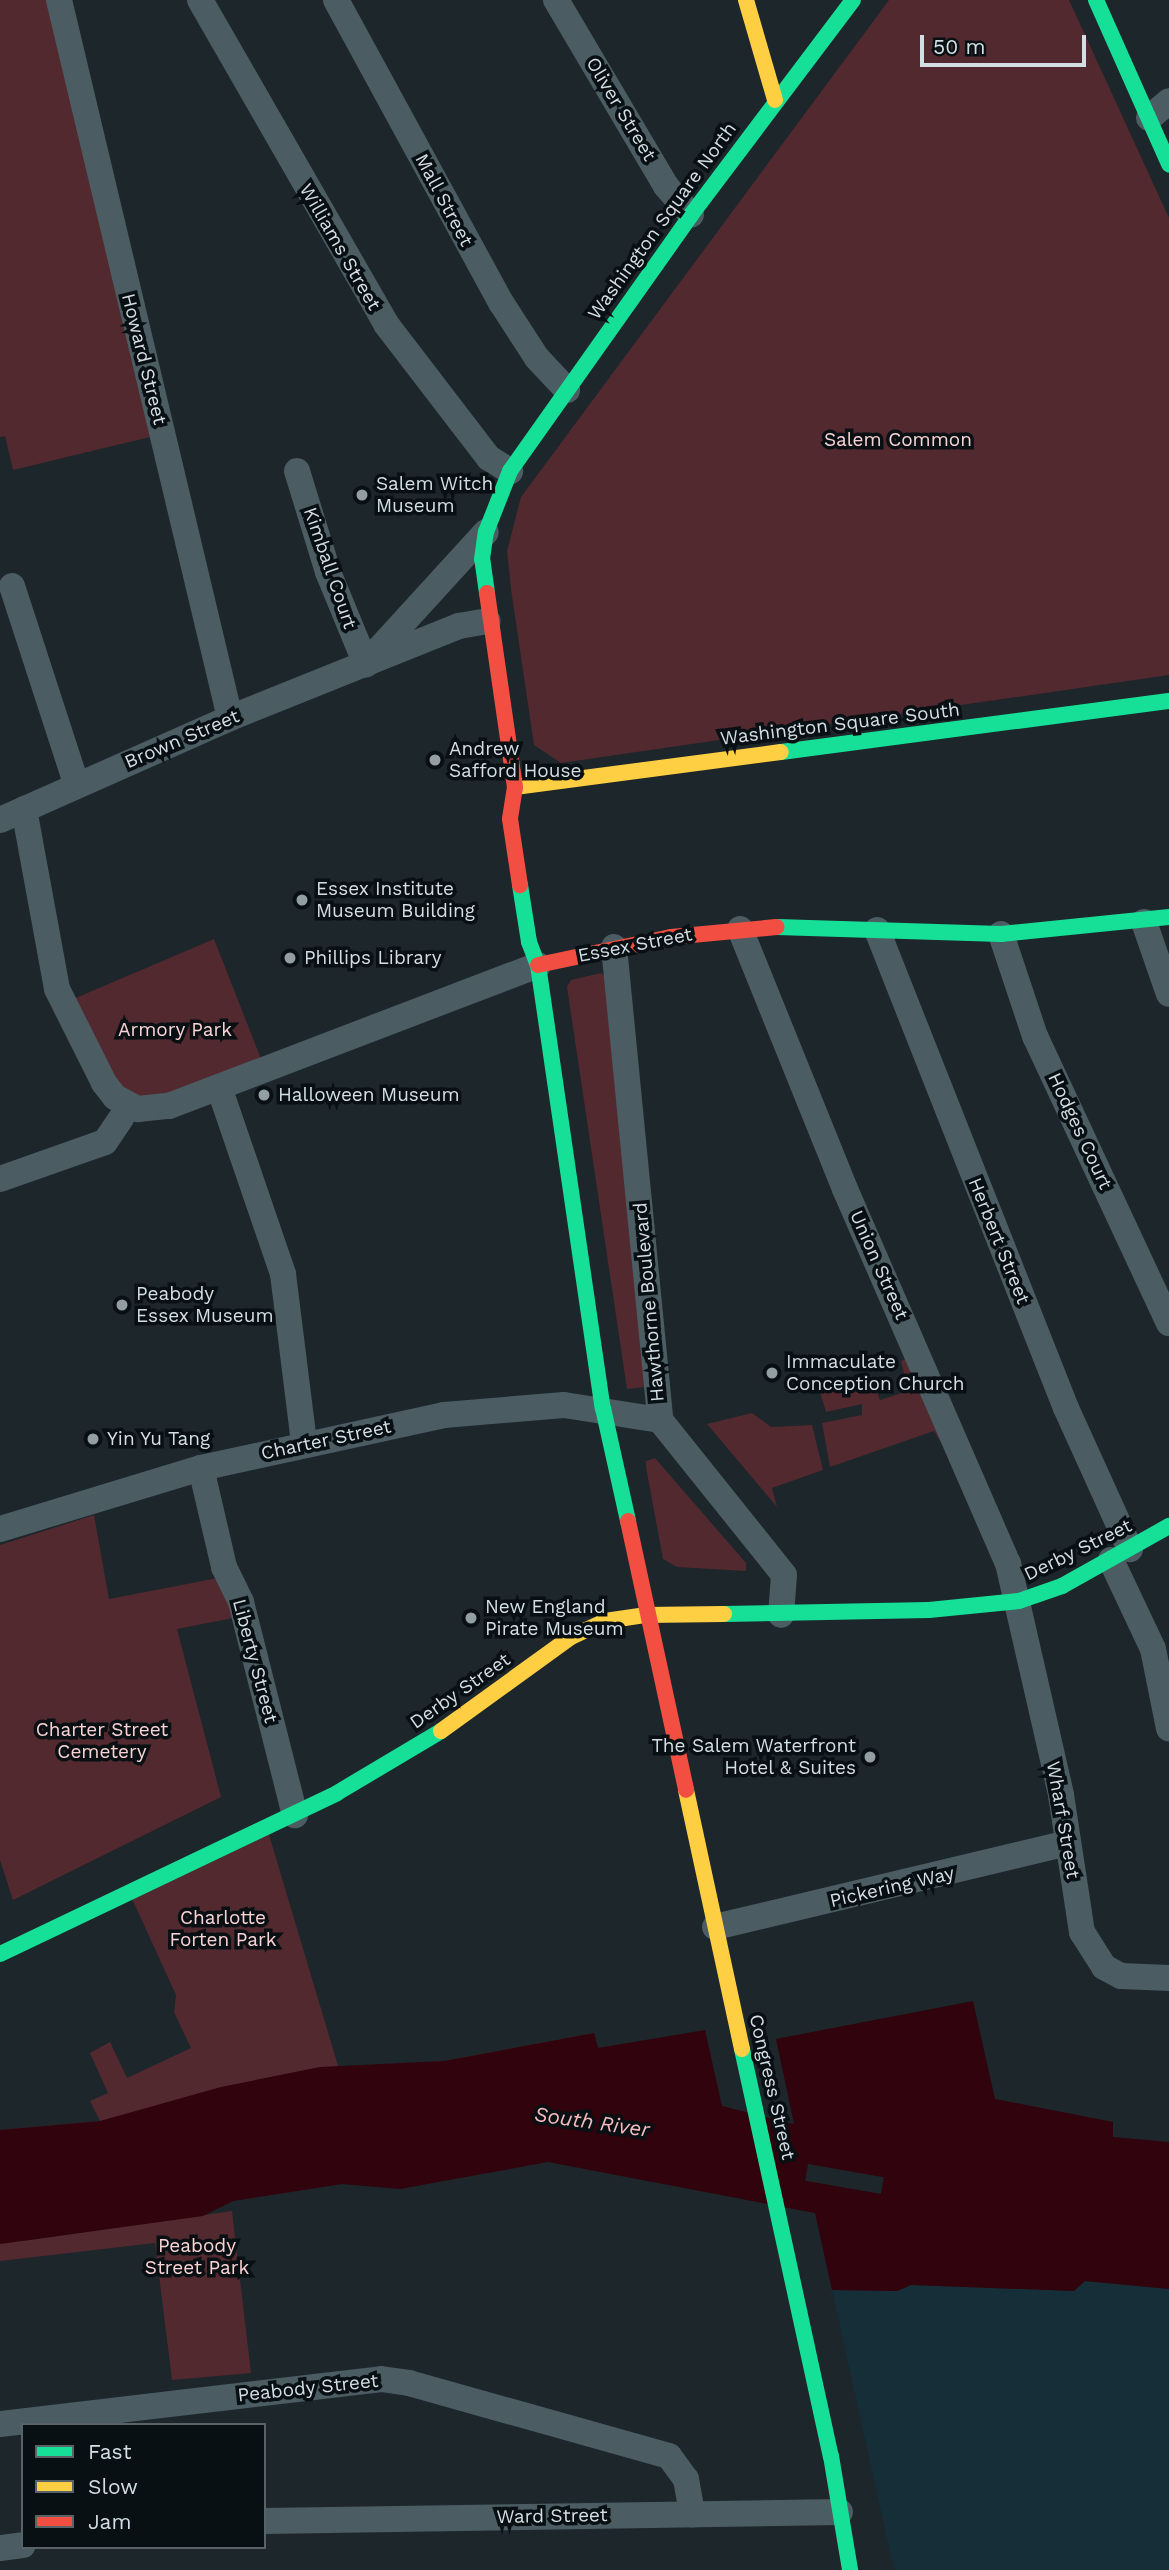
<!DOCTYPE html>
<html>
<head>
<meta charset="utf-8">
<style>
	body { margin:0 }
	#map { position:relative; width:1169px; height:2570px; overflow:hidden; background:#1c262b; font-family:"Work Sans",sans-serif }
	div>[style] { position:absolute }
	.built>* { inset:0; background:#152e38 }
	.green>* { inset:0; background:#52292e }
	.water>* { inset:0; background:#31030c }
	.pier>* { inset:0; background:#1c262b; transform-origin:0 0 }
	.street>* { height:26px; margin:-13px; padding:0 13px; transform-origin:13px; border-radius:13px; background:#4b5c62 }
	.fast>* { height:16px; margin:-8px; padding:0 8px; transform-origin:8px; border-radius:8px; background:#16e098 }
	.slow>* { height:16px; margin:-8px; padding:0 8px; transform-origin:8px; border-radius:8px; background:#ffcf43 }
	.jam>* { height:16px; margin:-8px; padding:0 8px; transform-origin:8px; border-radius:8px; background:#f24e42 }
	.dots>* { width:19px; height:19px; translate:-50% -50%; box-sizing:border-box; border:4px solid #081014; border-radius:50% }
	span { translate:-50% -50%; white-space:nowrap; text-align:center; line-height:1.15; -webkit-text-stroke:7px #081014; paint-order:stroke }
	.street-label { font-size:19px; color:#d3dfe4 }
	.park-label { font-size:19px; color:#fbd3d4 }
	.poi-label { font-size:19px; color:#d3dfe4 }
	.left { translate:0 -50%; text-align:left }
	.right { translate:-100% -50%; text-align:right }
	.water-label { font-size:21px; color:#f5babd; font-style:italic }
	.legend { position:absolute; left:21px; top:2423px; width:245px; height:126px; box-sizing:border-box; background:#081014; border:2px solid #596367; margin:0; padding:9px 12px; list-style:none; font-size:21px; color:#d3dfe4 }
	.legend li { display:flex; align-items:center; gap:14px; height:35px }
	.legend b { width:35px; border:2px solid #596367 }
	.scale { position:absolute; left:920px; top:35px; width:166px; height:32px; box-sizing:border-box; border:4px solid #d3dfe4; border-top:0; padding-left:9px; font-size:21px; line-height:24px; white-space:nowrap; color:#d3dfe4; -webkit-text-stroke:5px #081014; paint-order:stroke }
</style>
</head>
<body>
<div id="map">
	<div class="built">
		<div style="clip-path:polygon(1085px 2281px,1169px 2289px,1169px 2570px,894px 2570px,832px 2290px,897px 2291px,911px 2285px,1074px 2291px)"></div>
	</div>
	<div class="green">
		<div style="clip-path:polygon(0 0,48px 0,150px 437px,13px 470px,5px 436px,0 437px)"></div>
		<div style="clip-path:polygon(889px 0,1069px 0,1169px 218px,1169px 675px,561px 763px,534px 745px,511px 589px,507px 551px,521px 497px)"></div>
		<div style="clip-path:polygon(214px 939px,265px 1069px,138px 1109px,64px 1003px)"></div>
		<div style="clip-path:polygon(601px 973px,607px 978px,646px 1387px,627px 1389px,567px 987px,571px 980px)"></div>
		<div style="clip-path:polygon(908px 1358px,956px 1467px,934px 1431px,830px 1467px,822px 1423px,862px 1415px,862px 1404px,826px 1412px,820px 1392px,871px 1375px,880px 1400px,908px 1391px,901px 1361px)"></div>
		<div style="clip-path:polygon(752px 1413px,771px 1427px,812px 1425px,823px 1470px,772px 1488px,777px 1507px,707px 1424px)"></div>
		<div style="clip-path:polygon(655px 1458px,746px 1563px,746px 1571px,677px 1567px,663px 1559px,646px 1467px,646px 1461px)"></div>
		<div style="clip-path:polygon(94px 1515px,109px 1599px,223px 1577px,233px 1618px,177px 1629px,221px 1797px,13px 1900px,0 1860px,0 1545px)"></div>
		<div style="clip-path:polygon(267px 1828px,339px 2069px,444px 2061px,594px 2033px,250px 2126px,0 2130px,100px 2121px,90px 2101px,108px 2093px,90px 2053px,110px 2042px,127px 2078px,191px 2048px,174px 2012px,176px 1995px,129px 1892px)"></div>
		<div style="clip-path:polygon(232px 2211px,251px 2373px,172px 2380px,155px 2243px,0 2261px,0 2227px,23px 2241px)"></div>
	</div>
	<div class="water">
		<div style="clip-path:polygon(973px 2001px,995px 2099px,1113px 2122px,1113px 2137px,1169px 2142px,1169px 2289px,1085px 2281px,1074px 2291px,911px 2285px,897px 2291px,832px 2290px,815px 2213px,548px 2162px,400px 2189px,342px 2184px,233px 2201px,203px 2216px,0 2244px,0 2130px,100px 2121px,221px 2087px,320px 2067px,444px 2061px,594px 2033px,598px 2048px,705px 2030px,722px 2106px,794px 2124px,776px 2039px)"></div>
	</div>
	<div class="pier">
		<div style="left:808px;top:2164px;width:77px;height:17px;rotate:10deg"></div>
	</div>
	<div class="street">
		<div style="left:59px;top:0;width:738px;rotate:76.6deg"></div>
		<div style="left:200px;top:0;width:374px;rotate:60.1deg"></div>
		<div style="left:386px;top:324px;width:169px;rotate:52.5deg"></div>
		<div style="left:489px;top:458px;width:25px;rotate:32deg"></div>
		<div style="left:336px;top:0;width:346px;rotate:61.4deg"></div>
		<div style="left:502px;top:304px;width:64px;rotate:57.1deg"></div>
		<div style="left:537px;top:358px;width:44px;rotate:46.8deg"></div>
		<div style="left:556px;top:0;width:216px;rotate:59.4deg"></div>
		<div style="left:666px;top:186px;width:38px;rotate:49deg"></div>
		<div style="left:1149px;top:118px;width:26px;rotate:-40deg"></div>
		<div style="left:297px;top:471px;width:106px;rotate:72.9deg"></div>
		<div style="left:328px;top:572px;width:100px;rotate:67.6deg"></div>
		<div style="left:12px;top:586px;width:210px;rotate:72deg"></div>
		<div style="left:369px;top:660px;width:173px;rotate:-47.6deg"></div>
		<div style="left:24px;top:809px;width:183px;rotate:79.6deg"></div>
		<div style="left:57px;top:989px;width:105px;rotate:63.4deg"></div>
		<div style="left:104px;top:1083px;width:18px;rotate:52deg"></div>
		<div style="left:115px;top:1097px;width:26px;rotate:28deg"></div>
		<div style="left:138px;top:1109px;width:31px;rotate:-6deg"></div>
		<div style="left:169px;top:1106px;width:395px;rotate:-20.9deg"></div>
		<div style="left:0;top:820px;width:252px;rotate:-23.9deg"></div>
		<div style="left:230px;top:718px;width:247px;rotate:-21.9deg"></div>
		<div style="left:459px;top:626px;width:29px;rotate:-10deg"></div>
		<div style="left:1144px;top:922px;width:76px;rotate:70.9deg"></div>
		<div style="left:740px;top:929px;width:280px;rotate:68deg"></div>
		<div style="left:845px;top:1189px;width:408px;rotate:66.5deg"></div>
		<div style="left:1008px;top:1563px;width:238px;rotate:77.1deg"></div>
		<div style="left:1061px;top:1795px;width:139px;rotate:81.3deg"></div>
		<div style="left:1082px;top:1932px;width:41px;rotate:57.8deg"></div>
		<div style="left:1104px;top:1967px;width:19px;rotate:28deg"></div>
		<div style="left:1121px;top:1976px;width:48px;rotate:2.4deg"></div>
		<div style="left:877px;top:930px;width:514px;rotate:68.43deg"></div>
		<div style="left:1066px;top:1408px;width:155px;rotate:65.6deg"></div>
		<div style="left:1001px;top:934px;width:108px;rotate:71.6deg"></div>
		<div style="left:1035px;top:1036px;width:317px;rotate:65deg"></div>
		<div style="left:614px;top:947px;width:475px;rotate:84.4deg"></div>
		<div style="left:660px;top:1420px;width:198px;rotate:51.3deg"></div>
		<div style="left:784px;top:1575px;width:40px;rotate:94.3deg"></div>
		<div style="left:219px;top:1087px;width:198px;rotate:71.1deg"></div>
		<div style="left:283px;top:1274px;width:170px;rotate:82.9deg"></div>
		<div style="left:0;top:1179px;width:111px;rotate:-19.4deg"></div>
		<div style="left:105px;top:1142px;width:29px;rotate:-56deg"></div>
		<div style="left:201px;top:1468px;width:102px;rotate:76.9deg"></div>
		<div style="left:224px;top:1567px;width:39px;rotate:64deg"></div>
		<div style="left:241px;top:1602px;width:220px;rotate:75.8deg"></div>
		<div style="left:0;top:1529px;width:210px;rotate:-16.9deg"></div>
		<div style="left:201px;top:1468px;width:249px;rotate:-12.3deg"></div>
		<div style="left:444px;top:1415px;width:120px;rotate:-4.8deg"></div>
		<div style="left:564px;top:1405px;width:97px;rotate:8.9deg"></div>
		<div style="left:1111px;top:1560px;width:98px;rotate:64.7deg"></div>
		<div style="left:1153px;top:1649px;width:81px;rotate:78.6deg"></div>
		<div style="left:715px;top:1927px;width:363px;rotate:-13.4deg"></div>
		<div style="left:0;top:2424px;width:384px;rotate:-6.7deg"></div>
		<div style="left:381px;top:2379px;width:28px;rotate:8deg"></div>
		<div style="left:409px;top:2383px;width:270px;rotate:15.7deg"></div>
		<div style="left:669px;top:2456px;width:29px;rotate:54deg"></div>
		<div style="left:686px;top:2479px;width:36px;rotate:80deg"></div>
		<div style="left:264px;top:2521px;width:576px;rotate:-0.9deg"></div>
		<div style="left:0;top:2548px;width:23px;rotate:-7deg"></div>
	</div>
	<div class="fast">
		<div style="left:1096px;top:0;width:180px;rotate:66deg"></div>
		<div style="left:487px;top:593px;width:34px;rotate:-98deg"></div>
		<div style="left:482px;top:559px;width:27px;rotate:-82deg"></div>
		<div style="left:486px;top:532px;width:66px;rotate:-68.5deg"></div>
		<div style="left:510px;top:471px;width:314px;rotate:-54.7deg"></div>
		<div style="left:691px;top:215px;width:269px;rotate:-53deg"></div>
		<div style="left:781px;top:752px;width:391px;rotate:-7.5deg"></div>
		<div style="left:520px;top:885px;width:58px;rotate:81deg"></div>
		<div style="left:529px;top:942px;width:25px;rotate:69deg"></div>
		<div style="left:538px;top:965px;width:448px;rotate:81.7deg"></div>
		<div style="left:603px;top:1408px;width:116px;rotate:77.5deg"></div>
		<div style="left:777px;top:927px;width:224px;rotate:1.8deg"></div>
		<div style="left:1001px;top:934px;width:169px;rotate:-5.8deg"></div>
		<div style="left:724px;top:1614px;width:205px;rotate:-1.1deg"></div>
		<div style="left:929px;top:1610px;width:90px;rotate:-5.7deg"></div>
		<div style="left:1019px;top:1601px;width:46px;rotate:-19.2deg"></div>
		<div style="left:1062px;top:1586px;width:123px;rotate:-29.3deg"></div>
		<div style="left:0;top:1954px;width:373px;rotate:-25.5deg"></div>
		<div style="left:337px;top:1793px;width:121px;rotate:-30.8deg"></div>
		<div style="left:742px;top:2049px;width:417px;rotate:77.7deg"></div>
		<div style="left:831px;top:2456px;width:116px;rotate:80.5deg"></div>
	</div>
	<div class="slow">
		<div style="left:746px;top:0;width:104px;rotate:73.8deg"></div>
		<div style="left:515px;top:787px;width:268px;rotate:-7.5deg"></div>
		<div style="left:441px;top:1731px;width:160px;rotate:-35.9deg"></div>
		<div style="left:571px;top:1637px;width:38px;rotate:-25deg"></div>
		<div style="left:605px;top:1621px;width:40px;rotate:-8.5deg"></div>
		<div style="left:645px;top:1615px;width:79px;rotate:-0.7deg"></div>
		<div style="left:686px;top:1790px;width:265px;rotate:77.8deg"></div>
	</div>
	<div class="jam">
		<div style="left:487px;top:593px;width:196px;rotate:81.8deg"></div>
		<div style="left:515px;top:787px;width:32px;rotate:99deg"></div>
		<div style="left:510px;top:819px;width:67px;rotate:81.4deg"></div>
		<div style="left:538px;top:965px;width:136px;rotate:-11.9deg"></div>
		<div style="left:671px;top:937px;width:106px;rotate:-5.4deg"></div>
		<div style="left:628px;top:1521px;width:275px;rotate:77.8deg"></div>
	</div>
	<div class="dots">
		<div style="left:362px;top:495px;background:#939ea3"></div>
		<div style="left:435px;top:760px;background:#939ea3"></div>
		<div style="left:302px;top:900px;background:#939ea3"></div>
		<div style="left:290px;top:958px;background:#939ea3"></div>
		<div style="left:264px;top:1095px;background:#939ea3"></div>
		<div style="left:122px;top:1305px;background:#939ea3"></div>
		<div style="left:772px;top:1373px;background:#939ea3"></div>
		<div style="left:93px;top:1439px;background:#939ea3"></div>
		<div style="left:471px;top:1618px;background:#939ea3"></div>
		<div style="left:870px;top:1757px;background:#939ea3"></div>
	</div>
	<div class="street-label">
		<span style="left:621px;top:109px;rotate:59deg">Oliver Street</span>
		<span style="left:444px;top:200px;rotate:62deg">Mall Street</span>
		<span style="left:662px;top:221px;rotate:-54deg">Washington Square North</span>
		<span style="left:340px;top:247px;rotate:60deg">Williams Street</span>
		<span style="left:144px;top:359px;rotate:76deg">Howard Street</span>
		<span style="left:330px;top:568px;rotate:71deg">Kimball Court</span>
		<span style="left:840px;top:724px;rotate:-7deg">Washington Square South</span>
		<span style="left:182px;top:739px;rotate:-23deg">Brown Street</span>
		<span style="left:635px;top:945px;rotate:-11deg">Essex Street</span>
		<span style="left:1080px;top:1131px;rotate:65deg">Hodges Court</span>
		<span style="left:999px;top:1241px;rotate:68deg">Herbert Street</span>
		<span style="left:879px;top:1265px;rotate:66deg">Union Street</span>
		<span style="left:649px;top:1302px;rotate:-95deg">Hawthorne Boulevard</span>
		<span style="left:326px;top:1440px;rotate:-12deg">Charter Street</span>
		<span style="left:1078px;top:1550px;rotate:-26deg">Derby Street</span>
		<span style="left:255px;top:1661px;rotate:75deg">Liberty Street</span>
		<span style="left:460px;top:1691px;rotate:-35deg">Derby Street</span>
		<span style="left:1063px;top:1820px;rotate:80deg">Wharf Street</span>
		<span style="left:892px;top:1887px;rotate:-13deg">Pickering Way</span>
		<span style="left:772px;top:2087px;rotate:77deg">Congress Street</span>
		<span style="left:308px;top:2388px;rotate:-6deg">Peabody Street</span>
		<span style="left:552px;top:2516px;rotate:-1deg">Ward Street</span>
	</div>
	<div class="park-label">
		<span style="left:898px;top:440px">Salem Common</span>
		<span style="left:175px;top:1030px">Armory Park</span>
		<span style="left:102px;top:1741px">Charter Street<br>Cemetery</span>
		<span style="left:223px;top:1929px">Charlotte<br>Forten Park</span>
		<span style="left:197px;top:2257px">Peabody<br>Street Park</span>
	</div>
	<div class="poi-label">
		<span class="left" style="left:376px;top:495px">Salem Witch<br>Museum</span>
		<span class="left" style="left:449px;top:760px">Andrew<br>Safford House</span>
		<span class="left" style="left:316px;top:900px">Essex Institute<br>Museum Building</span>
		<span class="left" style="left:304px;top:958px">Phillips Library</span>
		<span class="left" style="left:278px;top:1095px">Halloween Museum</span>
		<span class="left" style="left:136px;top:1305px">Peabody<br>Essex Museum</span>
		<span class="left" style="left:786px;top:1373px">Immaculate<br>Conception Church</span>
		<span class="left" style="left:107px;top:1439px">Yin Yu Tang</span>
		<span class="left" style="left:485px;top:1618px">New England<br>Pirate Museum</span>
		<span class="right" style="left:856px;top:1757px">The Salem Waterfront<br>Hotel &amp; Suites</span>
	</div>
	<div class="water-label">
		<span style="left:592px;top:2122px;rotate:8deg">South River</span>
	</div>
	<ul class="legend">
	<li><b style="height:9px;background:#16e098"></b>Fast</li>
	<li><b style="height:9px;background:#ffcf43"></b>Slow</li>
	<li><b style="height:9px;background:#f24e42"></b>Jam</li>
	</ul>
	<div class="scale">50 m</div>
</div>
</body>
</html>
